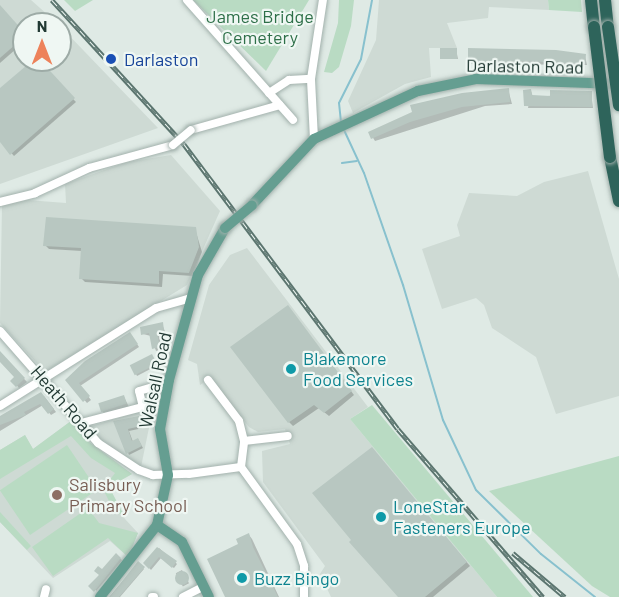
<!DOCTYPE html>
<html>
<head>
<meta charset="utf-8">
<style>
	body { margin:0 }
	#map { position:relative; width:619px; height:597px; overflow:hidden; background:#dfeae5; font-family:Barlow,sans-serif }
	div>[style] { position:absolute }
	.built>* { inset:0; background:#cedad4 }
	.green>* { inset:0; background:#b9dbc3; transform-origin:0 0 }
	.shadow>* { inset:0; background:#0003; transform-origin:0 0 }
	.stream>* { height:2px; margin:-1px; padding:0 1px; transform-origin:1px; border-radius:1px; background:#88c1ce }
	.building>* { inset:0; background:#b8c7c1; transform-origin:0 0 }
	.round { border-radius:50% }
	.roads { filter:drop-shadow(0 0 2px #a2b1ac) drop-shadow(0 0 2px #a2b1ac) }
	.minor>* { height:8px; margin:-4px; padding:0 4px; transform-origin:4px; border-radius:4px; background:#fff }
	.major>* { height:10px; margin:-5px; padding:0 5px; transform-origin:5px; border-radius:5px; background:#659e91 }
	.highway>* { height:12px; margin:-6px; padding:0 6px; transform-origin:6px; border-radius:6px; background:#2e645b }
	.rail>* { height:4.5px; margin-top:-2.25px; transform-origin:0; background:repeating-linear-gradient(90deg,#eff7f3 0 7px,#5b756f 0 14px); box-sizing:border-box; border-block:2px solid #5b756f }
	.bridges { filter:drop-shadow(0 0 2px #a2b1ac) drop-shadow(0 0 2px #a2b1ac) }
	.minor-bridge>* { height:8px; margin:-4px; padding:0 4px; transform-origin:4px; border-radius:4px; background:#fff }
	.major-bridge>* { height:10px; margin:-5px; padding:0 5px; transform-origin:5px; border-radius:5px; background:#659e91 }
	.highway-bridge>* { height:12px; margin:-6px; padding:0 6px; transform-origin:6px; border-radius:6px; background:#2e645b }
	.dots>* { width:16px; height:16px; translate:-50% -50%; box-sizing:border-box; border:3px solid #eff7f3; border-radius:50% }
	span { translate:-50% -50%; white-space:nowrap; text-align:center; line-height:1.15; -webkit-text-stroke:4.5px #eff7f3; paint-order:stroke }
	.park-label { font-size:18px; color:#2d6f48 }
	.transit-label { font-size:18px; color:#164399 }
	.left { translate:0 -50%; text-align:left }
	.street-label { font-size:18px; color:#213933 }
	.culture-label { font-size:18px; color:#0d838f }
	.education-label { font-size:18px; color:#785e54 }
	.north { position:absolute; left:12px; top:12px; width:60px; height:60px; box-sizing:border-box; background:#eff7f3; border:2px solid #9daba6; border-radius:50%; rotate:0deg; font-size:16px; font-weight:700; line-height:24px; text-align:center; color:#213933 }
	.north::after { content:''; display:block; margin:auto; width:21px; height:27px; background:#ed825a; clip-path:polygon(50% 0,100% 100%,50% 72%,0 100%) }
</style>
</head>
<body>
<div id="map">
	<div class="built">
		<div style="clip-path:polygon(0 0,31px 0,58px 24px,24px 24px,24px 60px,60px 60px,60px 26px,158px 128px,0 184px)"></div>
		<div style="clip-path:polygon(379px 0,548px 0,549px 10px,489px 7px,488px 18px,447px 23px,457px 48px,429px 48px,431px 77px,405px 84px,353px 113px,348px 101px,376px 40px)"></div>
		<div style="clip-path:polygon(171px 155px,220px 211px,187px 285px,45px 372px,0 323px,2px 205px,27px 200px,66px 203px,65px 184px,127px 162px)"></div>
		<div style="clip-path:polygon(588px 171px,619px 279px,619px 396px,556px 414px,536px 357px,492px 328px,484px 305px,476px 298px,442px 309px,422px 249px,460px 236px,457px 225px,469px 193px,517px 196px,544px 182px)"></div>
		<div style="clip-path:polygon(247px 248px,368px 407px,350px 419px,497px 597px,331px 597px,320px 574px,325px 566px,263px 482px,262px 451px,290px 444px,285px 429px,258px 432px,249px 427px,211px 378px,200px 385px,197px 364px,188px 360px,209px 285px,230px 255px)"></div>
		<div style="clip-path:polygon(153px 408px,141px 467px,107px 446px,88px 427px)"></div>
		<div style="clip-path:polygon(71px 421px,85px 439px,132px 474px,109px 487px,125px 519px,138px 533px,128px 557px,110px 541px,53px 578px,0 522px,0 450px,25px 435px,33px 449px)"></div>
	</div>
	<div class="green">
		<div style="clip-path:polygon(64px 0,93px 0,75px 11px)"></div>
		<div style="clip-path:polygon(193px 0,309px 0,266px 71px)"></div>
		<div style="clip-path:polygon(339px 0,354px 0,351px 26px,339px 67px,332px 73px,324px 72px,338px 23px)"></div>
		<div style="clip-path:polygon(548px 0,581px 0,582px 12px,549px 10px)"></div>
		<div style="clip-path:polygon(372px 405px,533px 597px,497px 597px,350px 419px)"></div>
		<div style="clip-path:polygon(71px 421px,85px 439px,132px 474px,109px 487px,124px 515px,115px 513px,103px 489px,115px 473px,91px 458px,71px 436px,0 479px,0 450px,25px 435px,33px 449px)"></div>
		<div style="left:67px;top:445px;width:54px;height:81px;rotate:56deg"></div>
		<div style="clip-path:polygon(619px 456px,619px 597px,610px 597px,592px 586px,489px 491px)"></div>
		<div style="clip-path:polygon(88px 508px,99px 523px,138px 533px,128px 557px,108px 538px,53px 576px,32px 547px)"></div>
		<div style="clip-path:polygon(0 512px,31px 546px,27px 550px,0 522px)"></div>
	</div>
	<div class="shadow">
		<div style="clip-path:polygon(0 6px,24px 34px,24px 42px,0 63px)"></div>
		<div style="clip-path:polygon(456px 49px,458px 59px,442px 58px)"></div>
		<div style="clip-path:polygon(585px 56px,587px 65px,469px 64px)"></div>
		<div style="clip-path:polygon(35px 60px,76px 102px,14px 156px,0 140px,0 90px)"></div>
		<div style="clip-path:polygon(508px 89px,512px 104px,485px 106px,375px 141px,370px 133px)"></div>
		<div style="clip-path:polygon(531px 91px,533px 97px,591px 93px,593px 108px,528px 108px)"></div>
		<div style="clip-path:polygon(195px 229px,202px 252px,193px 276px,163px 274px,162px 287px,85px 282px,81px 278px,82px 251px,49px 249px,45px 245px)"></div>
		<div style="clip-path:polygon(291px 311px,354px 395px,329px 416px,319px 408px,293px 426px,289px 422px)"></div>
		<div style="clip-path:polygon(162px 324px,166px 334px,159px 335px,162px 349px,156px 351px,151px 336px,143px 334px)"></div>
		<div style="clip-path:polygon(132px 336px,139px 347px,80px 386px,91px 400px,87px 403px,67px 380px)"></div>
		<div style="clip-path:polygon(0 353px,27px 382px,19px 388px,13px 381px,17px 377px,0 360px)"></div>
		<div style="clip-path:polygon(153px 358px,158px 365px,137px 376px,136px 374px)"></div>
		<div style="clip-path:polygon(44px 396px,56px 412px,51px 415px,43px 405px,0 431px,0 417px)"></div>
		<div style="clip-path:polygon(124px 397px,129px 407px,104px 413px,101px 410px)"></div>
		<div style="clip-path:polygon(138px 417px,143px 428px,129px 431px,133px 442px,138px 439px,143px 448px,129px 455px,115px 422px)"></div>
		<div style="clip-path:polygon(375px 453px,470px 566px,433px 597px,400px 597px)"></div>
		<div style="clip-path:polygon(249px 535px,252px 539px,279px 597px,227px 597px,239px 544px)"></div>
		<div style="clip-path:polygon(159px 548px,177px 564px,174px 568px,161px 558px,151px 570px,145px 563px)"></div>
		<div style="left:116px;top:555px;width:8px;height:40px;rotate:40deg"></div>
		<div style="clip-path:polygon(138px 563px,144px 569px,120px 597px,109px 597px)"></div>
		<div style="left:182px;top:570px;width:15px;height:7px;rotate:62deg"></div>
	</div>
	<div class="stream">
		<div style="left:341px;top:122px;width:19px;rotate:-96deg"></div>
		<div style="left:339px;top:103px;width:49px;rotate:-63.4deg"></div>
		<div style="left:361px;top:59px;width:60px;rotate:-79.4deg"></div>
		<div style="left:344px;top:130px;width:47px;rotate:65.1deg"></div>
		<div style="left:364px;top:173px;width:119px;rotate:70.8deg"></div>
		<div style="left:403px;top:285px;width:141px;rotate:73.5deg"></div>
		<div style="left:443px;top:420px;width:77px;rotate:64.8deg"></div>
		<div style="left:476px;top:490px;width:91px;rotate:44.6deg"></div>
		<div style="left:541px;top:554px;width:69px;rotate:38.5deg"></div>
		<div style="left:342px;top:163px;width:15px;rotate:-8deg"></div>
	</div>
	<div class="building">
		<div style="clip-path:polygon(0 5px,24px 32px,24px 37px,0 58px)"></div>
		<div style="left:440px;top:48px;width:17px;height:11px"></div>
		<div style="clip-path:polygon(468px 48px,556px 50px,586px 54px,585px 64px,522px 61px,468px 64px)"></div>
		<div style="clip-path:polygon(33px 60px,40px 60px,75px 98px,10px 155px,0 142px,0 88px)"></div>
		<div style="clip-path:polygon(509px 88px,510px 102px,462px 107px,410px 122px,371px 139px,368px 132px,412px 112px,410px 105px,462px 93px)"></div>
		<div style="clip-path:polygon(531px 89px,532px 95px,550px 96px,550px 90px,592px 91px,592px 107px,524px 106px,523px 90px)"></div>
		<div style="clip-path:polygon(46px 217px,196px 227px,199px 247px,189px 273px,159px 271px,159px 284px,79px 279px,81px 248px,43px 246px)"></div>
		<div style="clip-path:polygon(288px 305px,352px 391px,324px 413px,314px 405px,288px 423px,230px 347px)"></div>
		<div style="clip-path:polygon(163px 322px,164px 331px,157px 333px,160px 347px,152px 349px,149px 333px,141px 335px,140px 327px)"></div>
		<div style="clip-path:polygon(130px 332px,138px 344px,79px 383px,90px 396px,83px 402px,65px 380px,85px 361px)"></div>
		<div style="clip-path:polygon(0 351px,25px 378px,16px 387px,10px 381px,14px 377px,0 362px)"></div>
		<div style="left:152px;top:354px;width:11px;height:25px;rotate:63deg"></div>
		<div style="clip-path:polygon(41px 392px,54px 409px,48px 414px,40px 404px,24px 412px,26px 415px,0 425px,0 416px)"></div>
		<div style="left:124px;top:395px;width:9px;height:27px;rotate:72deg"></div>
		<div style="clip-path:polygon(139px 416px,141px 426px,128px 429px,132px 441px,138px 438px,142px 446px,126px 454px,113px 421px)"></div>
		<div style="clip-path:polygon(372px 447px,467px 562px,425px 597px,398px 597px,349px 542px,351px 540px,312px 493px)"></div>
		<div style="clip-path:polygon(249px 533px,253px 547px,278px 597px,225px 597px,207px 559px,238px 544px,236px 539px)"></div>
		<div style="clip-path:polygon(157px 547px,177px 561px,172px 568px,159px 557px,149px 569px,143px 563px)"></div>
		<div style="clip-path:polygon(116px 553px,121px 558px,94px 592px,88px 586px,99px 575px,94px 571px,98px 566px,102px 569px)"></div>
		<div style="clip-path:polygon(138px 561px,145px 567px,119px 597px,110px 597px)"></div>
		<div class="round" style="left:175px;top:571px;width:14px;height:14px"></div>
	</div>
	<div class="roads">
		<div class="minor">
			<div style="left:187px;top:0;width:160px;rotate:48.5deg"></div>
			<div style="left:269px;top:93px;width:24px;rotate:-33deg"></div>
			<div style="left:289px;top:80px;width:22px;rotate:-3deg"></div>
			<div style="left:191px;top:130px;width:92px;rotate:-15.7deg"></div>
			<div style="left:314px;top:139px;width:60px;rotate:-92.9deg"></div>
			<div style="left:311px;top:79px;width:80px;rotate:-81.4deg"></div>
			<div style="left:0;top:202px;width:36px;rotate:-14deg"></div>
			<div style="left:35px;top:193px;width:60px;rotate:-24.8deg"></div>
			<div style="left:89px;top:168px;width:87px;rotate:-15.3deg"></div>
			<div style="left:0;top:331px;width:149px;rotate:48.8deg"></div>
			<div style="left:98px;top:443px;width:49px;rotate:33.4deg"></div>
			<div style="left:139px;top:470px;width:15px;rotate:20deg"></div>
			<div style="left:153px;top:475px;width:36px;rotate:-2deg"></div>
			<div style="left:189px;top:474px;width:52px;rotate:-7.7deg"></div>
			<div style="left:208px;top:380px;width:51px;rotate:52.9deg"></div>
			<div style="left:239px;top:421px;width:21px;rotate:76deg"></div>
			<div style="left:0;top:406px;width:184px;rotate:-32.1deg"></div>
			<div style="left:156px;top:308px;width:36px;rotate:-16deg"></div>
			<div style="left:143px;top:407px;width:16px;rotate:-104deg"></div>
			<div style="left:139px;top:391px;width:15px;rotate:-16deg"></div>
			<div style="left:81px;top:423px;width:71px;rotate:-14.6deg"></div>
			<div style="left:241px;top:467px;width:95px;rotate:54deg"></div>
			<div style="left:297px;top:544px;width:23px;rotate:72deg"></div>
			<div style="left:304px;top:566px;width:31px;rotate:90deg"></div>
			<div style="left:241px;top:467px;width:26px;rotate:-83deg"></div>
			<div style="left:244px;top:441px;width:44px;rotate:-6.5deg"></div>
			<div style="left:44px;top:597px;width:8px;rotate:-76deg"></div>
			<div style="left:152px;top:597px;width:2px"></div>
			<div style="left:183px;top:597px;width:22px;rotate:-27deg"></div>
		</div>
		<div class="major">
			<div style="left:252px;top:205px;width:91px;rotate:-46.8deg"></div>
			<div style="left:314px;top:139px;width:115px;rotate:-24.8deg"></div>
			<div style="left:418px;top:91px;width:59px;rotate:-11.7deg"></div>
			<div style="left:476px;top:79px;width:143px;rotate:2deg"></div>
			<div style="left:157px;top:525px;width:30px;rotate:34deg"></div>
			<div style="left:182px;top:542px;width:61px;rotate:63.9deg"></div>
			<div style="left:100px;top:597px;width:92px;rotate:-51.6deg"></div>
			<div style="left:157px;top:525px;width:51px;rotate:-77.6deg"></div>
			<div style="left:168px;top:475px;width:47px;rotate:-99.9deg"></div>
			<div style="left:160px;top:429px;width:50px;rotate:-79.6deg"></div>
			<div style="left:169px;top:380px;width:109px;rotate:-74.6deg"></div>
			<div style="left:198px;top:275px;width:54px;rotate:-60.1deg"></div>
		</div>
		<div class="highway">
			<div style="left:591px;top:0;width:27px;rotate:84deg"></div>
			<div style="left:605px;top:0;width:27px;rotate:84deg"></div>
			<div style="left:610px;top:157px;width:45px;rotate:78.4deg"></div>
		</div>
	</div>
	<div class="rail">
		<div style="left:52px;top:0;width:195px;rotate:47.5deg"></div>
		<div style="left:184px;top:144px;width:356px;rotate:53.1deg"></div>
		<div style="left:398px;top:429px;width:222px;rotate:49.2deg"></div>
		<div style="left:513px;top:553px;width:68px;rotate:40.2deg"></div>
	</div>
	<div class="bridges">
		<div class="minor-bridge">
			<div style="left:173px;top:145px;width:23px;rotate:-40deg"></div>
		</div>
		<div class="major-bridge">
			<div style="left:225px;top:228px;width:35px;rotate:-40deg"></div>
		</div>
		<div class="highway-bridge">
			<div style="left:594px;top:27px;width:131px;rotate:83deg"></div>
			<div style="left:608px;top:27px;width:79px;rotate:82deg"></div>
		</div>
	</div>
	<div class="dots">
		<div style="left:111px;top:59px;background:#1a4fb4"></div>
		<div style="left:291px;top:369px;background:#0f9aa8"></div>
		<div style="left:57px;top:495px;background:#8d6e63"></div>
		<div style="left:381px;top:517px;background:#0f9aa8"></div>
		<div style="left:242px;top:578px;background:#0f9aa8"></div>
	</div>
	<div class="park-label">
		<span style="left:260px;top:27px">James Bridge<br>Cemetery</span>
	</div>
	<div class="transit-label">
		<span class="left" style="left:124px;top:59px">Darlaston</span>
	</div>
	<div class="street-label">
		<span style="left:525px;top:66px;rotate:1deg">Darlaston Road</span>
		<span style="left:155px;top:380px;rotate:-78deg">Walsall Road</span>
		<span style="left:64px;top:402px;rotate:49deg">Heath Road</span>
	</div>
	<div class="culture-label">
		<span class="left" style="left:303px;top:369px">Blakemore<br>Food Services</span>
		<span class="left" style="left:393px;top:517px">LoneStar<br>Fasteners Europe</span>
		<span class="left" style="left:254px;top:578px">Buzz Bingo</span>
	</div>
	<div class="education-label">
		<span class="left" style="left:69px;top:495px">Salisbury<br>Primary School</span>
	</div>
	<div class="north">N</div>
</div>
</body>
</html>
